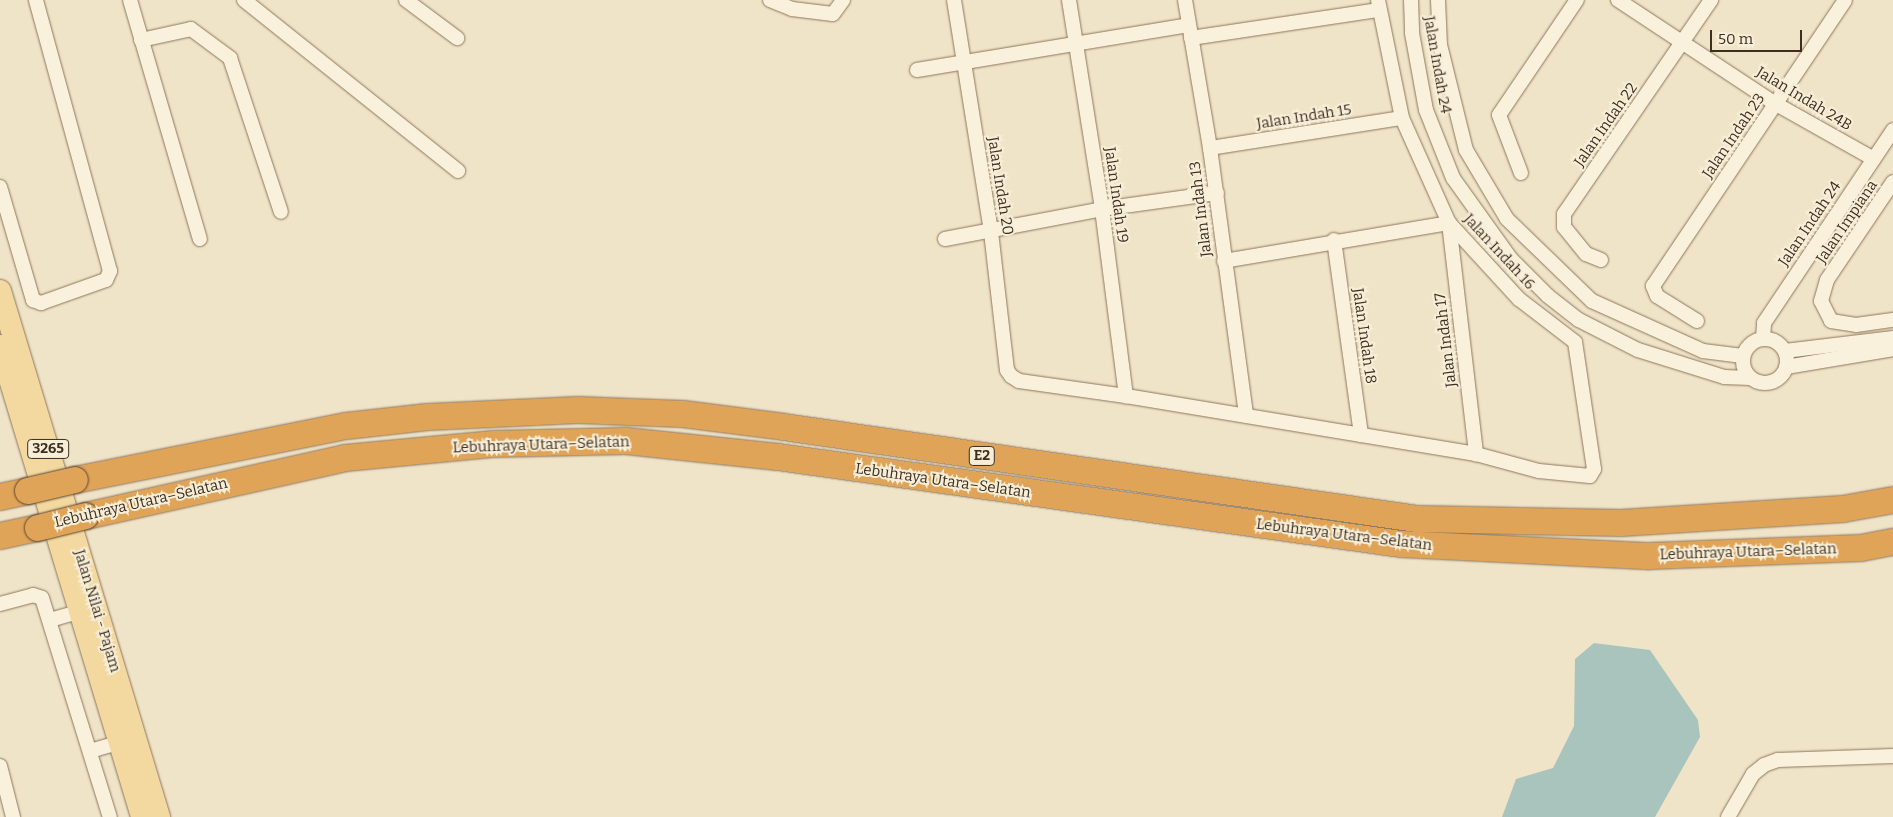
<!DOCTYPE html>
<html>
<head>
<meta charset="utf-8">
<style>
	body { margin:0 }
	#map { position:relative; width:1893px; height:817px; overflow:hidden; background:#f0e4c8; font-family:Bitter,serif }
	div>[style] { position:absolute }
	.water>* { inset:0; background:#a9c4bc }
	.roads { filter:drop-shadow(0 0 1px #8d765c) drop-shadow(0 0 1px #8d765c) }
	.street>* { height:14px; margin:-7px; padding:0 7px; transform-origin:7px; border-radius:7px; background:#faf1dc }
	.street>.ring { margin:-7px; padding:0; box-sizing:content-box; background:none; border:14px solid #faf1dc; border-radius:50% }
	.primary>* { height:22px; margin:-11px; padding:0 11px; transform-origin:11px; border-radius:11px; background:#f3d9a0 }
	.highway>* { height:26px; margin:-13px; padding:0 13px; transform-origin:13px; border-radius:13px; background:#e0a458 }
	.bridges { filter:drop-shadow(0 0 1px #5b4430) drop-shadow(0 0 1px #5b4430) }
	.highway-bridge>* { height:26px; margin:-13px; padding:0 13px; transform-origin:13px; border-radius:13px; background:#e0a458 }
	span { translate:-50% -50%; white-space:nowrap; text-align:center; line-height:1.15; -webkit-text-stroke:4px #f7eed8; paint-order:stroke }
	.shield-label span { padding:1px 4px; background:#f7eed8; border:1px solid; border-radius:4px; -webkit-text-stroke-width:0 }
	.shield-label { font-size:14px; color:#3d2e20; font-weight:700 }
	.street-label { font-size:15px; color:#3d2e20 }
	.scale { position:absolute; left:1710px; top:30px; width:92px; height:22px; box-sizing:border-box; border:2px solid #3d2e20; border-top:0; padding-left:6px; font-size:15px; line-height:18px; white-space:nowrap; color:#3d2e20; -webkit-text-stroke:4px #f7eed8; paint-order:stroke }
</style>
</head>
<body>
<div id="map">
	<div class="water">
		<div style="clip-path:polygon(1594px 643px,1650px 650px,1698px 720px,1700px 737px,1655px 817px,1502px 817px,1516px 779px,1553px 768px,1574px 726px,1575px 659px)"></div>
	</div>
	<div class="roads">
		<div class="street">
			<div style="left:130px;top:0;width:249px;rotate:73.7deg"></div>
			<div style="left:244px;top:0;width:274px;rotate:38.6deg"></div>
			<div style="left:406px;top:0;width:64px;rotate:36.7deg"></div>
			<div style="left:770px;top:0;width:24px;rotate:22deg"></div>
			<div style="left:792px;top:9px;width:41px;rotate:7deg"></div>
			<div style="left:833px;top:14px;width:17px;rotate:-54deg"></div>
			<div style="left:954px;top:0;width:235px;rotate:80.9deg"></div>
			<div style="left:991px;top:232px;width:139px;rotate:83.4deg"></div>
			<div style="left:1007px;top:370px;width:7px;rotate:56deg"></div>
			<div style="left:1011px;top:376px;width:9px;rotate:32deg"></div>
			<div style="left:1019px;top:381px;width:108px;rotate:8deg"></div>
			<div style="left:1126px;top:396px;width:355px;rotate:9.4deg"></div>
			<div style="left:1476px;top:454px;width:65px;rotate:15.1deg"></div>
			<div style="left:1539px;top:471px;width:51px;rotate:5.6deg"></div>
			<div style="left:1590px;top:476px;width:8px;rotate:-60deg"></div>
			<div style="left:1594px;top:469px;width:128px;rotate:-98.5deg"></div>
			<div style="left:1575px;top:342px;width:71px;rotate:-142.5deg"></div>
			<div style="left:1519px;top:299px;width:103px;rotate:-132.6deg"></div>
			<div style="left:1449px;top:223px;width:115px;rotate:-114.1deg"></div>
			<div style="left:1402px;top:118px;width:120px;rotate:-101.5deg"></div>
			<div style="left:1069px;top:0;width:212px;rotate:81deg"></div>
			<div style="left:1102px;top:209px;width:189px;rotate:82.7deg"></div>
			<div style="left:1185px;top:0;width:150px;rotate:80.4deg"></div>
			<div style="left:1210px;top:148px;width:270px;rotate:82.3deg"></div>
			<div style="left:1411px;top:0;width:33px;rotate:88deg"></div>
			<div style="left:1412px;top:33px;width:78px;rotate:79.7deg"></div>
			<div style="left:1426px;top:110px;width:73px;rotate:68.3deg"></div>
			<div style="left:1453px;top:178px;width:100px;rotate:54.4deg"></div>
			<div style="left:1511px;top:259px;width:52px;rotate:45deg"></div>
			<div style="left:1548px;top:296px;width:39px;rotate:38deg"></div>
			<div style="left:1579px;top:320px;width:66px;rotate:27deg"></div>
			<div style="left:1638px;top:350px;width:90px;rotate:17.4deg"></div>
			<div style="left:1724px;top:377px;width:26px;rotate:2deg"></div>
			<div style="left:1438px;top:0;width:45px;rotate:87.5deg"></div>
			<div style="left:1440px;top:45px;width:108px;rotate:76.1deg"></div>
			<div style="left:1466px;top:150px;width:80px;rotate:59.3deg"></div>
			<div style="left:1507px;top:219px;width:118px;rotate:44deg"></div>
			<div style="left:1592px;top:301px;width:122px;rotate:24.2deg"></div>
			<div style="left:1703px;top:351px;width:40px;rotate:7.1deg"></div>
			<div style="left:1618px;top:0;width:189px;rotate:33.4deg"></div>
			<div style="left:1776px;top:104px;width:112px;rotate:29.3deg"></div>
			<div style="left:1191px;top:38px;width:190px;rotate:-8.5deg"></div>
			<div style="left:141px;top:40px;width:51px;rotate:-12.4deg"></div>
			<div style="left:191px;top:29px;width:49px;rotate:36.6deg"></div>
			<div style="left:230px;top:58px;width:162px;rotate:71.7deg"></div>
			<div style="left:917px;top:70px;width:275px;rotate:-9.4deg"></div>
			<div style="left:1210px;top:148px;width:194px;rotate:-8.9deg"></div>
			<div style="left:1521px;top:173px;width:62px;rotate:-110.8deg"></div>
			<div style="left:1499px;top:115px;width:139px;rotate:-55.9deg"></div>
			<div style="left:1893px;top:182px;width:118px;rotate:124deg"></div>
			<div style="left:1827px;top:280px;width:22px;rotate:106deg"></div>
			<div style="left:1821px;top:301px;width:22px;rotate:63deg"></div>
			<div style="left:1831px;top:321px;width:25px;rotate:9deg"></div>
			<div style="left:1856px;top:325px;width:37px;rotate:-8deg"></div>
			<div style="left:0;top:187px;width:118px;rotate:73.7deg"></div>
			<div style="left:33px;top:300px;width:9px;rotate:21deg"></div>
			<div style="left:41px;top:303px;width:69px;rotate:-19.5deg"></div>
			<div style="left:106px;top:280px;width:10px;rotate:-66deg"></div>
			<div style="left:110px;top:271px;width:281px;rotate:-105.3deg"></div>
			<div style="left:1449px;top:223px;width:233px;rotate:83.3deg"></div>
			<div style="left:945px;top:239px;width:160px;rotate:-10.8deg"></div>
			<div style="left:1102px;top:209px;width:116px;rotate:-7.9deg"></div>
			<div style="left:1334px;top:240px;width:197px;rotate:82.1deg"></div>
			<div style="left:1601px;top:260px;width:16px;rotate:-158deg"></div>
			<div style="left:1586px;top:254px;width:35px;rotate:-129deg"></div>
			<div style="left:1564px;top:227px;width:13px;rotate:-90deg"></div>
			<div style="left:1564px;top:214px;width:260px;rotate:-55.5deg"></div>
			<div style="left:1224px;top:261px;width:228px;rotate:-9.6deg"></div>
			<div style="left:1697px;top:321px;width:47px;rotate:-148deg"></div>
			<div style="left:1657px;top:296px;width:11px;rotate:-112deg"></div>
			<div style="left:1653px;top:286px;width:344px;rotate:-56.1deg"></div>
			<div class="ring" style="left:1743px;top:339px;width:30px;height:30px"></div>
			<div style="left:1763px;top:339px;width:16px;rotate:-86deg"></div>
			<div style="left:1764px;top:323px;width:232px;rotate:-56.2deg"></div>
			<div style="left:1785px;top:351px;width:109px;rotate:-6.9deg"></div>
			<div style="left:1786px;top:367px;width:109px;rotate:-9.5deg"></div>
			<div style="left:0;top:604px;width:34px;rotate:-15deg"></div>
			<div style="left:33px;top:595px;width:9px;rotate:18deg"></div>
			<div style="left:42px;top:598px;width:229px;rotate:72.8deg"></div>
			<div style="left:50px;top:620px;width:29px;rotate:-16deg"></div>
			<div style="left:90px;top:751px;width:36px;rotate:-16deg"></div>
			<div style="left:0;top:766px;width:53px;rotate:75.7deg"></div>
			<div style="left:1728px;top:817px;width:50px;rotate:-59.8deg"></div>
			<div style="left:1753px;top:774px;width:14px;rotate:-39deg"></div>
			<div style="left:1764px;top:765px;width:15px;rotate:-20deg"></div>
			<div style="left:1778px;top:760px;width:115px;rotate:-2deg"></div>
		</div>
		<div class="primary">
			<div style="left:0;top:291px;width:550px;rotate:73.18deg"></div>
			<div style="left:0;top:346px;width:492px;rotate:73.2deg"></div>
		</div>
		<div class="highway">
			<div style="left:75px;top:480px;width:276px;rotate:-11.3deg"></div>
			<div style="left:346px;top:426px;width:82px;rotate:-6.3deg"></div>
			<div style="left:428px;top:417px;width:150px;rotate:-2.7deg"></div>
			<div style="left:578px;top:410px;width:105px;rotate:2.2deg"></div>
			<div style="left:683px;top:414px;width:102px;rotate:7.3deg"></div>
			<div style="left:784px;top:427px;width:640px;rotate:8.27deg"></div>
			<div style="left:1417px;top:519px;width:204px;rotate:1.1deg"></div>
			<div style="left:1621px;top:523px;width:222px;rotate:-3.6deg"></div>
			<div style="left:1843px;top:509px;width:51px;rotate:-10.2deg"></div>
			<div style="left:0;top:497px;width:29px;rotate:-12deg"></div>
			<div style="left:86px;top:516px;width:265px;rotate:-12.6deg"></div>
			<div style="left:345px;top:458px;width:150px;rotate:-5.4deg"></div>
			<div style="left:494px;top:444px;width:132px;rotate:-1.3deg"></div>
			<div style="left:626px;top:441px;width:153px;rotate:6deg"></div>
			<div style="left:778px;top:457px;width:629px;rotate:7.95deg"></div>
			<div style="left:1401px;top:544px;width:249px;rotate:2.8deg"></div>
			<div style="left:1650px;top:556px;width:211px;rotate:-2.2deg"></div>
			<div style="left:1861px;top:548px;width:33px;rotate:-11deg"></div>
			<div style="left:0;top:536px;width:39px;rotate:-12deg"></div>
		</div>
	</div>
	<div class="bridges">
		<div class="highway-bridge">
			<div style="left:28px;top:491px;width:48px;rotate:-13.2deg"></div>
			<div style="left:38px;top:528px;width:49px;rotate:-14deg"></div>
		</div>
	</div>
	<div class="shield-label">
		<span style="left:48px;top:449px">3265</span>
		<span style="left:982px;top:456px">E2</span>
	</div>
	<div class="street-label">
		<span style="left:1437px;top:65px;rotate:80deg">Jalan Indah 24</span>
		<span style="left:1804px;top:99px;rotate:31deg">Jalan Indah 24B</span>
		<span style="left:1304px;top:117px;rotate:-9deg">Jalan Indah 15</span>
		<span style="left:1606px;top:125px;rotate:-55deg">Jalan Indah 22</span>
		<span style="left:1734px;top:136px;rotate:-56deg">Jalan Indah 23</span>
		<span style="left:1000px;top:186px;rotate:81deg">Jalan Indah 20</span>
		<span style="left:1116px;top:195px;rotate:82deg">Jalan Indah 19</span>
		<span style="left:1201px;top:209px;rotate:-97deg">Jalan Indah 13</span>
		<span style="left:1847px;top:222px;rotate:-56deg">Jalan Impiana</span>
		<span style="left:1810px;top:224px;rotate:-56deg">Jalan Indah 24</span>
		<span style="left:1499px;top:252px;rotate:47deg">Jalan Indah 16</span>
		<span style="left:1364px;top:336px;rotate:82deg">Jalan Indah 18</span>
		<span style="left:1446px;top:340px;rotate:-97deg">Jalan Indah 17</span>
		<span style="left:541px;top:445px;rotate:-2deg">Lebuhraya Utara–Selatan</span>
		<span style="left:943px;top:481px;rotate:8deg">Lebuhraya Utara–Selatan</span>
		<span style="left:141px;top:503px;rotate:-13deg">Lebuhraya Utara–Selatan</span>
		<span style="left:1344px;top:535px;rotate:7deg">Lebuhraya Utara–Selatan</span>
		<span style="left:1748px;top:552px;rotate:-2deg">Lebuhraya Utara–Selatan</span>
		<span style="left:97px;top:611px;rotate:73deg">Jalan Nilai - Pajam</span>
	</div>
	<div class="scale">50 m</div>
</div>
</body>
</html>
